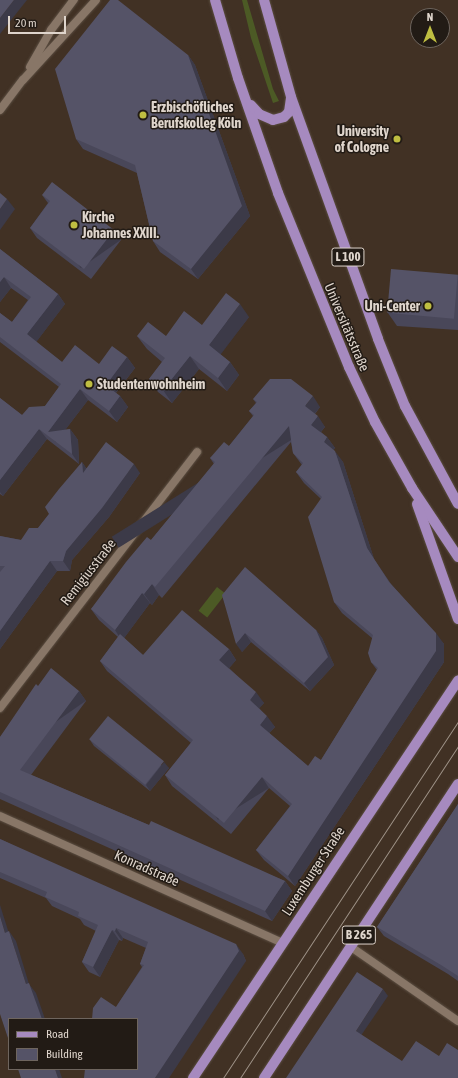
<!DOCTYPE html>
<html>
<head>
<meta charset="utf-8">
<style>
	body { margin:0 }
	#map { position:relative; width:458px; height:1078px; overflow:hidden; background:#413124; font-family:"Asap Condensed",sans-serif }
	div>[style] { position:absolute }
	.green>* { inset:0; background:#4c5a25; transform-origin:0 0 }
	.roads { filter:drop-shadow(0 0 1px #5b4e42) drop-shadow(0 0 1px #5b4e42) }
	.minor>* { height:8px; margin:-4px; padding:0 4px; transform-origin:4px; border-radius:4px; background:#887667 }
	.tertiary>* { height:8px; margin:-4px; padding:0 4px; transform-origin:4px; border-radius:4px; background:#887667 }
	.primary>* { height:10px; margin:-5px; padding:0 5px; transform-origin:5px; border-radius:5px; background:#a68abf }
	.tram>* { height:1px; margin:-0.5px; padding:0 0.5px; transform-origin:0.5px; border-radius:0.5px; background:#9e9287 }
	.wall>* { inset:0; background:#494759 }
	.shaded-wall>* { inset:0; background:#3c3a48; transform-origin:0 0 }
	.building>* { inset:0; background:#555367; transform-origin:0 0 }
	.dots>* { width:11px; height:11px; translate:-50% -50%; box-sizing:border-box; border:2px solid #221b15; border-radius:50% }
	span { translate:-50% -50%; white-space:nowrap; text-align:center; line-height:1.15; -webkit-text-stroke:3px #221b15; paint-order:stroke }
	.shield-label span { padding:1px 3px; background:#221b15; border:1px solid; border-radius:3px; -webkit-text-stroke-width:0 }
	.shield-label { font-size:13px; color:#dfd5cc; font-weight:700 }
	.poi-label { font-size:14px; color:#dfd5cc; font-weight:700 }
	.left { translate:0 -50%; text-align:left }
	.right { translate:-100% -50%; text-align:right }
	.street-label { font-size:14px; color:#dfd5cc }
	.legend { position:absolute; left:8px; top:1018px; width:130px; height:52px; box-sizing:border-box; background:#221b15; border:1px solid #6e655e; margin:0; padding:5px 7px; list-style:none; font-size:12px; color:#dfd5cc }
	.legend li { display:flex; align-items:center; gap:8px; height:20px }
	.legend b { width:20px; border:1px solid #6e655e }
	.north { position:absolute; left:410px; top:8px; width:40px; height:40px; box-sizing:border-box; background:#221b15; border:1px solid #6e655e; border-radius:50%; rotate:0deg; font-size:11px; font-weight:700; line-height:16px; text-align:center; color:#dfd5cc }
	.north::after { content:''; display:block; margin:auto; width:14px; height:18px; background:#bfbe41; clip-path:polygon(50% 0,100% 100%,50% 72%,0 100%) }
	.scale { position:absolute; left:8px; top:16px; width:58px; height:18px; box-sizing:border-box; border:2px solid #dfd5cc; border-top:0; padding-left:5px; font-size:12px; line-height:14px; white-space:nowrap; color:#dfd5cc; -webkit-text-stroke:3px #221b15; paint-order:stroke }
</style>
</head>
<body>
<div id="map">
	<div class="green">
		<div style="clip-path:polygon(242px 0,247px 0,273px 89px,279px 101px,273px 103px,251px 38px)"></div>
		<div style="left:217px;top:587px;width:11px;height:30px;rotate:38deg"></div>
	</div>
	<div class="roads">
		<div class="minor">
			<div style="left:0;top:708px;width:323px;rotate:-52.4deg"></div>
			<div style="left:0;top:816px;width:310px;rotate:24.2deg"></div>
			<div style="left:351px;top:947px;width:130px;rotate:34.7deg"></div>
		</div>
		<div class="tertiary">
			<div style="left:30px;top:67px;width:43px;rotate:-60.4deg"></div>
			<div style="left:51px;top:30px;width:38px;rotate:-53deg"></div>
			<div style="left:0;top:110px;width:38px;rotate:-53deg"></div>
			<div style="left:23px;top:80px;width:108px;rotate:-47.6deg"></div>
		</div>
		<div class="primary">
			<div style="left:215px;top:0;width:81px;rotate:73.6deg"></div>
			<div style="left:238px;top:78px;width:122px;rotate:70.8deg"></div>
			<div style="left:278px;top:193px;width:188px;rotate:67.8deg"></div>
			<div style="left:349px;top:367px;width:61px;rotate:64.7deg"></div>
			<div style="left:375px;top:422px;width:76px;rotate:60.7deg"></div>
			<div style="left:412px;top:488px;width:83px;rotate:56.3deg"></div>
			<div style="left:264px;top:0;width:101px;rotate:74.4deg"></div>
			<div style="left:291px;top:97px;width:257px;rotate:70.2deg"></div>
			<div style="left:378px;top:339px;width:72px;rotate:68.1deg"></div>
			<div style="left:405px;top:406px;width:111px;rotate:61.6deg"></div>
			<div style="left:251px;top:105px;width:12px;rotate:48deg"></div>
			<div style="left:259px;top:114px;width:15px;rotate:23deg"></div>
			<div style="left:273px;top:120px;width:11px;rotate:-15deg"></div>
			<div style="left:284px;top:117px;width:7px;rotate:-45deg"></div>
			<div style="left:289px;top:112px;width:14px;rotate:-82deg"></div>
			<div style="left:417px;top:504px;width:122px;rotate:70.4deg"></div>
			<div style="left:193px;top:1078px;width:478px;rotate:-56.3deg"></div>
			<div style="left:264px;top:1078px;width:352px;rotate:-56.6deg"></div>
		</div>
	</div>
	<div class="tram">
		<div style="left:223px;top:1078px;width:427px;rotate:-56.6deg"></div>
		<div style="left:240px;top:1078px;width:397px;rotate:-56.7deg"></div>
	</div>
	<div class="wall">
		<div style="clip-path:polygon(188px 55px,195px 65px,250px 216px,198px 279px,160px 252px,153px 241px,137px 173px,83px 149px,76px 139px)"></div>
		<div style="clip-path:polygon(42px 195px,121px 240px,91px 279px,37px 238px,30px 228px,48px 203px)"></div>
		<div style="clip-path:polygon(0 249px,58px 294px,65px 304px,36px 342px,62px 362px,99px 364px,127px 357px,135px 368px,116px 393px,120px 396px,128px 407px,117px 422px,88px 400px,65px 430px,70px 429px,78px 440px,79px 464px,47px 439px,3px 496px,0 494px,0 398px,22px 415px,45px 406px,59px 387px,0 342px,0 313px,12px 322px,28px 300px,11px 288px,0 302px)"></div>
		<div style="clip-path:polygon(458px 275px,458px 330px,397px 326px,388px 313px)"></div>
		<div style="clip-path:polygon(249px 317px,220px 354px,230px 362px,239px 375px,227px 391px,199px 369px,172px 403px,158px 392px,149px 379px,162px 362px,147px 349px,137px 336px,166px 336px,202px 325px)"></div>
		<div style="clip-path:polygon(evenodd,253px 399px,320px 407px,315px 414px,325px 427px,321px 432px,327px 437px,335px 448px,333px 450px,343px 462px,374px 559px,391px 584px,444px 644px,444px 662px,295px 886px,264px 860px,256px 850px,290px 806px,269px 788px,231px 834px,172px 786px,165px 775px,191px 743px,107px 671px,100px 661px,118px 637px,99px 620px,91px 609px,151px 540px,214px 464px,210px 458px,229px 446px,253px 416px,249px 411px,256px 403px,253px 399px,291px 442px,293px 453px,302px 465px,296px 472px,304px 483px,321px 499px,334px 602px,342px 613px,372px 638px,371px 662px,377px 670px,321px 760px,308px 766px,269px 733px,275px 727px,259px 708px,264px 703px,229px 668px,236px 660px,229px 649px,143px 655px,124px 638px,150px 603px,152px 605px,159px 595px,162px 598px,291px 442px)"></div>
		<div style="clip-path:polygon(82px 462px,86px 468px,140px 473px,109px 517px,72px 560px,70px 571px,57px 571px,0 649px,0 536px,21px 540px,38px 528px,49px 514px)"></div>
		<div style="clip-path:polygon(222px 595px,316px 630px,322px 638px,334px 665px,310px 691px,251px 642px,242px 652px)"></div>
		<div style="clip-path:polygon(38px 686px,79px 691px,86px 701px,31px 775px,149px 825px,285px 881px,292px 891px,272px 921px,0 799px,0 737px)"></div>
		<div style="clip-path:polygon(90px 740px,169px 768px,150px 791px,94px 746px)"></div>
		<div style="clip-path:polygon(458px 804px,458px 981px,448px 974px,384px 936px,377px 927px)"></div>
		<div style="clip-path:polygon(0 839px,243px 954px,246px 961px,116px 1007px,142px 967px,140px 964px,146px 948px,123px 938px,122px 941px,119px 940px,100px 977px,89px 972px,82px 962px,96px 931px,84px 925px,80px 919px,52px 906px,46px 898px,0 878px)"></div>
	</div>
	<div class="shaded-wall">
		<div style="clip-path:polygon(14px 0,27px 0,0 34px,0 18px)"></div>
		<div style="clip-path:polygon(188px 55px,195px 65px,250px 216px,198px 279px,191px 269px)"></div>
		<div style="clip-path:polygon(7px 199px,15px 209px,0 230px,0 209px)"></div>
		<div style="left:114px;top:230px;width:12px;height:49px;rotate:55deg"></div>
		<div style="clip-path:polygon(4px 277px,11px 288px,0 302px,0 282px)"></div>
		<div style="clip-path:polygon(58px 294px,65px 304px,34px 345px,27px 334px)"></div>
		<div style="clip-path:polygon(240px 304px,249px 317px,218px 358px,209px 345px)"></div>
		<div style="clip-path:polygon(190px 356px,199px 369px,172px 403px,163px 390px)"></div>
		<div style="clip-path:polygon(127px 357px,135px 368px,114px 395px,106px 385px)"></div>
		<div style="clip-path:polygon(230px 362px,239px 375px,227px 391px,218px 378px)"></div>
		<div style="clip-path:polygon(80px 389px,88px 400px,56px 442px,48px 432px)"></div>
		<div style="clip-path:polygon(120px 396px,128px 407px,117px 422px,109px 411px)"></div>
		<div style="clip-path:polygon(313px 396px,320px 407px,312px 417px,305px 406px)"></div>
		<div style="clip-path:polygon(318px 416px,325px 427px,318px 435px,311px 425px)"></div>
		<div style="left:289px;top:426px;width:13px;height:209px;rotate:58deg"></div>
		<div style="clip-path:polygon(39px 429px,47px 439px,3px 496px,0 492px,0 480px)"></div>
		<div style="clip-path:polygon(70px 429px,78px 440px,79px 464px,72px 454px)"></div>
		<div style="clip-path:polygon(327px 437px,335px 448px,331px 453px,324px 442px)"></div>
		<div style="clip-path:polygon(335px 451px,343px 462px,374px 559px,396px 593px,367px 548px)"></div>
		<div style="clip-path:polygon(82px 462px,88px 471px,83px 473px)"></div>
		<div style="clip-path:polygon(134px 464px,140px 473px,109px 517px,72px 560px,70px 571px,63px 561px,66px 551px)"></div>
		<div style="clip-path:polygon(50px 561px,57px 571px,0 649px,0 631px)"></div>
		<div style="clip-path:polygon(152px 584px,159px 595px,152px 605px,144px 594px)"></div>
		<div style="clip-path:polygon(142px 593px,150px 603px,122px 641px,115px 630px)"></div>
		<div style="clip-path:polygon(316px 630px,322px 638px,334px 665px,310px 691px,304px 683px)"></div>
		<div style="clip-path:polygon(245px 633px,251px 642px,242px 652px,236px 644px)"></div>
		<div style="clip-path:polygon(436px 633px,444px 644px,444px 662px,295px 886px,288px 876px)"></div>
		<div style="clip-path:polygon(229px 649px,236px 660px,227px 671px,219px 660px)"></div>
		<div style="left:79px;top:691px;width:12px;height:99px;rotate:55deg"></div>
		<div style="clip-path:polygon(256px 692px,264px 703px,257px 711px,250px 700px)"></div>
		<div style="clip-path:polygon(267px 716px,275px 727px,267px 735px,260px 725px)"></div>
		<div style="clip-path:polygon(164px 762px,169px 768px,150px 791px,146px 785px)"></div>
		<div style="left:262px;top:777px;width:13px;height:60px;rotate:58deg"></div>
		<div style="clip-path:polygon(285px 881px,292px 891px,272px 921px,265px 911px)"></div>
		<div style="clip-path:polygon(0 905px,12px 943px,5px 933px,0 916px)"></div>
		<div style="clip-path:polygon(116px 928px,123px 938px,122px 941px,115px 931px)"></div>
		<div style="clip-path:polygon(112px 930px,119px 940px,100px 977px,93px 967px)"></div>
		<div style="clip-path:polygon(9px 931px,16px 941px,29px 984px,36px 993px,45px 1019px,42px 1019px,26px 984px)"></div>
		<div style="clip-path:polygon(236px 944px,243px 954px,246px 961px,169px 1078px,155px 1078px)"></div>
		<div style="clip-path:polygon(383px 989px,388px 996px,360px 1037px,356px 1031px)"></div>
		<div style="clip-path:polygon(55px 1069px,59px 1069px,62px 1078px,58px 1078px)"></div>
	</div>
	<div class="building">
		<div style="clip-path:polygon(0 0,14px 0,0 18px)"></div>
		<div style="clip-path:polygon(110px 0,118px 0,188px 55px,242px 206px,191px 269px,153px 241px,135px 165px,76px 139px,55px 69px)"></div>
		<div style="clip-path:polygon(52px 182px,114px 230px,84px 269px,30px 228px,50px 201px,42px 195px)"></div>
		<div style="clip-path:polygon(0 193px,7px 199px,0 209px)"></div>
		<div style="clip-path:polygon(0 249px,58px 294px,27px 334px,62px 362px,75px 345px,99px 364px,112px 346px,127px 357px,106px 385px,120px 396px,109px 411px,80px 389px,48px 432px,70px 429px,72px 454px,39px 429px,0 480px,0 398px,22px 415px,29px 407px,45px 406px,61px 384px,0 337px,0 313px,12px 322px,31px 297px,4px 277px,0 282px)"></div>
		<div style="left:391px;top:269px;width:67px;height:44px;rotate:5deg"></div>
		<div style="clip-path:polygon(226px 293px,240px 304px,209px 345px,230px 362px,218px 378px,190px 356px,163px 390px,149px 379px,165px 358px,137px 336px,148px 322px,166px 336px,184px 311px,202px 325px)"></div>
		<div style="clip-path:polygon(270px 379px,291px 379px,313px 396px,305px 406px,318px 416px,311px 425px,327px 437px,324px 442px,335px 451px,367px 548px,389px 582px,436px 633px,436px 651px,288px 876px,256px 850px,292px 804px,262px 777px,224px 823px,165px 775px,193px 740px,100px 661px,120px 634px,143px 655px,182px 610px,229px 649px,219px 660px,256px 692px,250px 700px,267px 716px,260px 725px,308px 766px,315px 756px,321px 760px,378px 668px,371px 662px,368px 653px,373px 635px,334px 602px,308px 517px,322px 497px,296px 472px,303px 463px,293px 453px,289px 426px,155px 587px,152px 584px,144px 594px,142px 593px,115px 630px,91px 609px,126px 562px,147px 537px,151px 540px,215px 462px,210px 458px,224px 442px,229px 446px,254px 415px,249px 411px,257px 402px,253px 399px)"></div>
		<div style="clip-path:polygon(106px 442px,134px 464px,102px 508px,66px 551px,63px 561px,50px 561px,0 631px,0 572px,5px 566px,0 566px,0 536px,21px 540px,29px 528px,38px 528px,49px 514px,45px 507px,59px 489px,82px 462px,83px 473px)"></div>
		<div style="clip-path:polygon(245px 567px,316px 630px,328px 657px,304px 683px,245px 633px,236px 644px,222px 595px)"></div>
		<div style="clip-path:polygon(51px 668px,79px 691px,20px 770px,149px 825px,151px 821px,285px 881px,265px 911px,0 792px,0 737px,36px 684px,38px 686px)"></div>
		<div style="left:108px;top:716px;width:72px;height:30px;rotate:39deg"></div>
		<div style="clip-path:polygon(458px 804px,458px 976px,441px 965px,377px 927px)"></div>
		<div style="clip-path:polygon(0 839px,236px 944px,239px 951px,155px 1078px,84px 1078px,85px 1069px,137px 1069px,137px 1019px,92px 1019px,93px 1008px,101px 997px,116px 1007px,144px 965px,140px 964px,148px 942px,116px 928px,115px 931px,112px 930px,93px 967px,82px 962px,98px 925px,78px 916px,79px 912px,45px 897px,47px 892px,0 872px)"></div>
		<div style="clip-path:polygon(0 916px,5px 933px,9px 931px,26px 984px,29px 983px,42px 1019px,9px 1019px,9px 1041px,0 1014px)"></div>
		<div style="clip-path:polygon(357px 972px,383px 989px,356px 1031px,402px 1061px,416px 1041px,439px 1056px,447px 1043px,458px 1050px,458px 1078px,286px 1078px)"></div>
		<div style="clip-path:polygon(18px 1069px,55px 1069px,58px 1078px,21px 1078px)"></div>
	</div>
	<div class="dots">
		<div style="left:143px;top:115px;background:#bfbe41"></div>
		<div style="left:397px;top:139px;background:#bfbe41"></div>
		<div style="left:74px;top:225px;background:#bfbe41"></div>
		<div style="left:428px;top:306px;background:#bfbe41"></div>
		<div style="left:89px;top:384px;background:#bfbe41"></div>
	</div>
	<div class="shield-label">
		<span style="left:348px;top:257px">L 100</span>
		<span style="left:359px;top:935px">B 265</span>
	</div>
	<div class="poi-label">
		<span class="left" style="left:151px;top:115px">Erzbischöfliches<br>Berufskolleg Köln</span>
		<span class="right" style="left:389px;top:139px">University<br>of Cologne</span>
		<span class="left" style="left:82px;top:225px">Kirche<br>Johannes XXIII.</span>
		<span class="right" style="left:420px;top:306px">Uni-Center</span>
		<span class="left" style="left:97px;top:384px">Studentenwohnheim</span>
	</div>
	<div class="street-label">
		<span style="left:347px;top:327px;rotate:67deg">Universitätsstraße</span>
		<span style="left:88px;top:572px;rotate:-52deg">Remigiusstraße</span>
		<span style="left:147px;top:868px;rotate:24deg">Konradstraße</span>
		<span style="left:313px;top:871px;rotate:-57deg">Luxemburger Straße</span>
	</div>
	<ul class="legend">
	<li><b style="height:5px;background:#a68abf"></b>Road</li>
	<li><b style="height:11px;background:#555367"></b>Building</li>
	</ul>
	<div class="north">N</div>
	<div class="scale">20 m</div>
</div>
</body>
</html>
